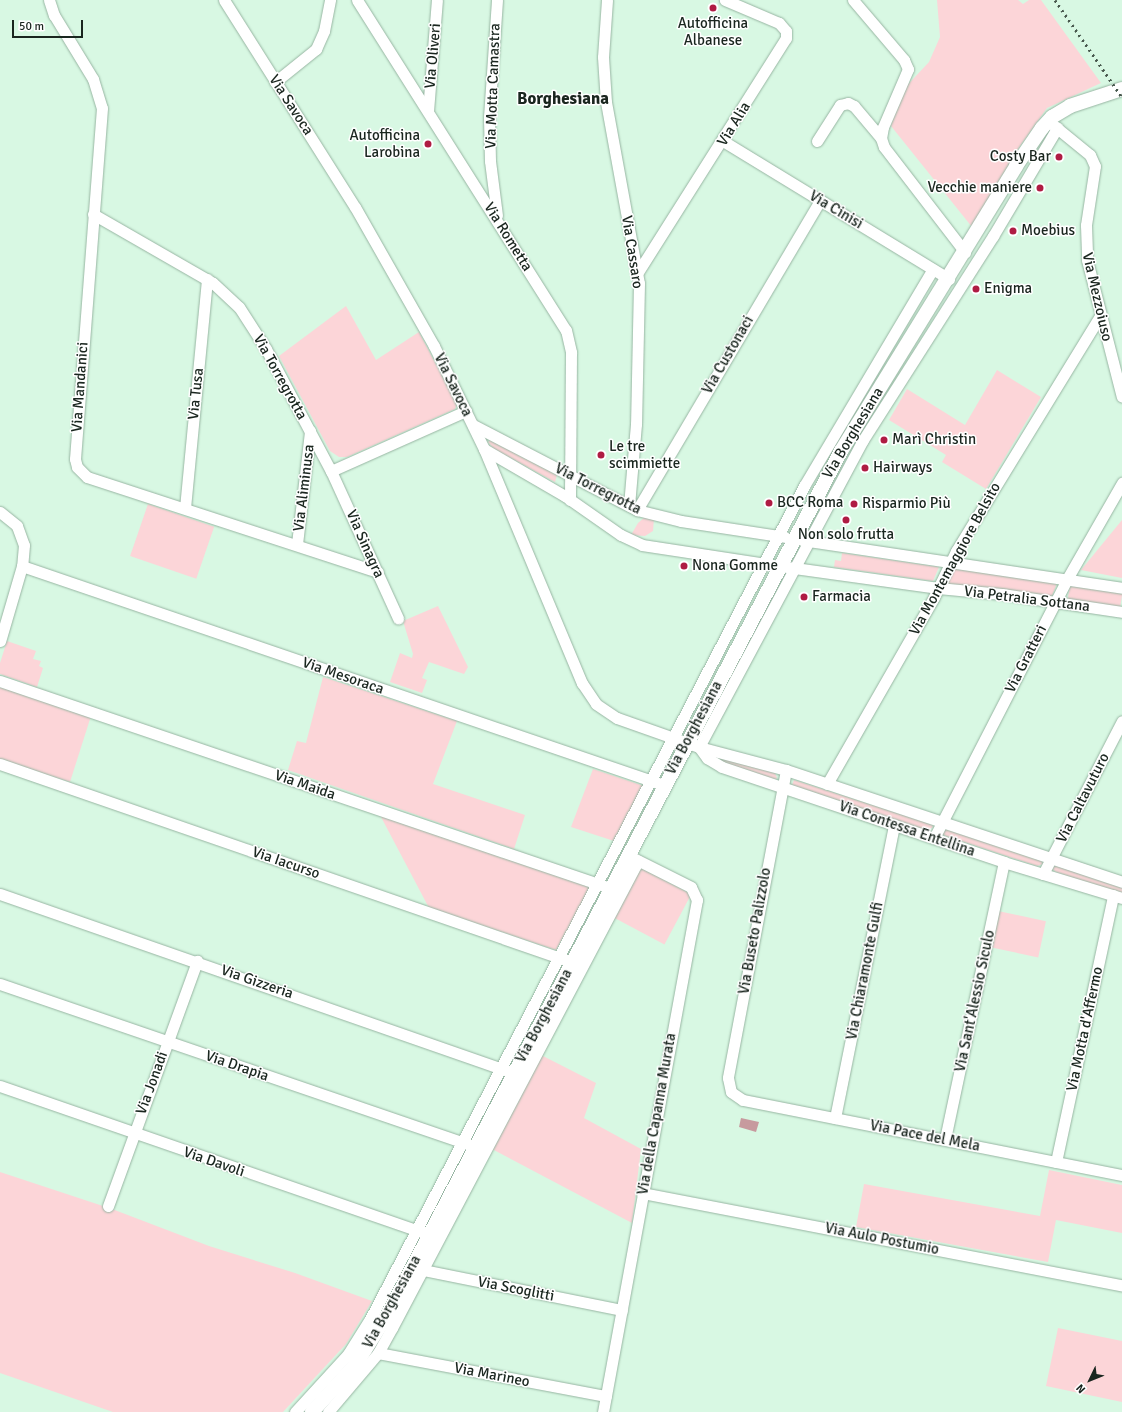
<!DOCTYPE html>
<html>
<head>
<meta charset="utf-8">
<style>
	body { margin:0 }
	#map { position:relative; width:1122px; height:1412px; overflow:hidden; background:#d8f8e3; font-family:Signika,sans-serif }
	div>[style] { position:absolute }
	.green>* { inset:0; background:#fcd5d8; transform-origin:0 0 }
	.water>* { inset:0; background:#c79a9e }
	.roads { filter:drop-shadow(0 0 1px #97b5a2) drop-shadow(0 0 1px #97b5a2) }
	.minor>* { height:11px; margin:-5.5px; padding:0 5.5px; transform-origin:5.5px; border-radius:5.5px; background:#fff }
	.tertiary>* { height:14px; margin:-7px; padding:0 7px; transform-origin:7px; border-radius:7px; background:#fff }
	.rail>* { height:3px; margin-top:-1.5px; transform-origin:0; background:repeating-linear-gradient(90deg,#48594e 0 2px,transparent 0 6px) }
	.dots>* { width:11px; height:11px; translate:-50% -50%; box-sizing:border-box; border:2px solid #fff; border-radius:50% }
	span { translate:-50% -50%; white-space:nowrap; text-align:center; line-height:1.15; -webkit-text-stroke:3px #fff; paint-order:stroke }
	.poi-label { font-size:15px; color:#1a261f }
	.right { translate:-100% -50%; text-align:right }
	.left { translate:0 -50%; text-align:left }
	.street-label { font-size:15px; color:#1a261f }
	.quarter-label { font-size:17px; color:#1a261f; font-weight:700 }
	.north { position:absolute; left:1070px; top:1360px; width:40px; height:40px; -webkit-text-stroke:3px #fff; paint-order:stroke; rotate:227deg; font-size:11px; font-weight:700; line-height:16px; text-align:center; color:#1a261f }
	.north::after { content:''; display:block; margin:auto; width:14px; height:18px; background:#1a261f; clip-path:polygon(50% 0,100% 100%,50% 72%,0 100%) }
	.scale { position:absolute; left:12px; top:20px; width:71px; height:18px; box-sizing:border-box; border:2px solid #1a261f; border-top:0; padding-left:5px; font-size:12px; line-height:14px; white-space:nowrap; color:#1a261f; -webkit-text-stroke:3px #fff; paint-order:stroke }
</style>
</head>
<body>
<div id="map">
	<div class="green">
		<div style="clip-path:polygon(937px 0,1018px 0,1023px 4px,1029px 0,1041px 0,1101px 83px,1047px 108px,1018px 149px,972px 227px,891px 126px,900px 93px,929px 62px,940px 37px)"></div>
		<div style="clip-path:polygon(346px 306px,376px 360px,419px 332px,457px 404px,455px 409px,347px 457px,339px 457px,330px 451px,279px 356px)"></div>
		<div style="clip-path:polygon(997px 370px,1041px 397px,986px 489px,942px 462px,946px 455px,889px 420px,907px 389px,965px 425px)"></div>
		<div style="clip-path:polygon(490px 440px,557px 475px,555px 482px,494px 449px,488px 442px)"></div>
		<div style="left:148px;top:504px;width:70px;height:55px;rotate:19deg"></div>
		<div style="clip-path:polygon(645px 517px,654px 518px,653px 531px,645px 536px,631px 535px,638px 523px)"></div>
		<div style="clip-path:polygon(1122px 520px,1122px 578px,1081px 570px)"></div>
		<div style="clip-path:polygon(842px 553px,939px 567px,933px 581px,834px 567px,835px 560px,841px 561px)"></div>
		<div style="clip-path:polygon(950px 567px,1057px 583px,1051px 599px,943px 585px)"></div>
		<div style="left:1070px;top:585px;width:53px;height:15px;rotate:9deg"></div>
		<div style="clip-path:polygon(438px 606px,468px 667px,464px 674px,429px 662px,422px 678px,427px 680px,422px 693px,390px 682px,400px 653px,412px 658px,413px 654px,403px 621px)"></div>
		<div style="clip-path:polygon(7px 641px,36px 651px,33px 659px,41px 661px,39px 666px,43px 668px,37px 687px,0 674px,0 663px)"></div>
		<div style="clip-path:polygon(323px 677px,457px 721px,433px 784px,525px 815px,514px 849px,288px 770px,297px 741px,306px 743px)"></div>
		<div style="clip-path:polygon(0 687px,91px 716px,70px 782px,0 760px)"></div>
		<div style="clip-path:polygon(710px 754px,775px 773px,777px 778px,775px 780px,715px 761px)"></div>
		<div style="clip-path:polygon(593px 769px,644px 786px,614px 841px,571px 827px)"></div>
		<div style="clip-path:polygon(794px 780px,932px 824px,933px 827px,927px 831px,792px 785px)"></div>
		<div style="clip-path:polygon(380px 815px,592px 886px,556px 950px,429px 908px)"></div>
		<div style="clip-path:polygon(944px 828px,1042px 860px,1043px 864px,1037px 866px,946px 836px,941px 834px)"></div>
		<div style="clip-path:polygon(1054px 865px,1122px 886px,1122px 895px,1056px 872px,1051px 868px)"></div>
		<div style="left:640px;top:867px;width:58px;height:57px;rotate:28deg"></div>
		<div style="left:998px;top:911px;width:49px;height:37px;rotate:12deg"></div>
		<div style="clip-path:polygon(541px 1055px,596px 1083px,584px 1118px,641px 1149px,632px 1223px,492px 1149px)"></div>
		<div style="clip-path:polygon(1049px 1170px,1122px 1185px,1122px 1233px,1056px 1220px,1048px 1262px,856px 1227px,864px 1184px,1040px 1216px)"></div>
		<div style="clip-path:polygon(0 1172px,112px 1209px,209px 1246px,295px 1273px,372px 1301px,346px 1344px,283px 1412px,113px 1412px,0 1373px)"></div>
		<div style="clip-path:polygon(1058px 1328px,1122px 1341px,1122px 1402px,1046px 1386px)"></div>
	</div>
	<div class="water">
		<div style="clip-path:polygon(741px 1118px,759px 1122px,756px 1132px,739px 1127px)"></div>
	</div>
	<div class="roads">
		<div class="minor">
			<div style="left:49px;top:0;width:16px;rotate:72deg"></div>
			<div style="left:54px;top:15px;width:75px;rotate:58.6deg"></div>
			<div style="left:93px;top:79px;width:30px;rotate:73deg"></div>
			<div style="left:102px;top:108px;width:352px;rotate:94.4deg"></div>
			<div style="left:75px;top:459px;width:8px;rotate:76deg"></div>
			<div style="left:77px;top:467px;width:14px;rotate:45deg"></div>
			<div style="left:87px;top:477px;width:306px;rotate:18.1deg"></div>
			<div style="left:224px;top:0;width:245px;rotate:57.7deg"></div>
			<div style="left:355px;top:207px;width:160px;rotate:60.4deg"></div>
			<div style="left:434px;top:346px;width:114px;rotate:64.1deg"></div>
			<div style="left:484px;top:449px;width:254px;rotate:67.3deg"></div>
			<div style="left:582px;top:683px;width:25px;rotate:56deg"></div>
			<div style="left:596px;top:704px;width:25px;rotate:34deg"></div>
			<div style="left:617px;top:718px;width:87px;rotate:19.5deg"></div>
			<div style="left:699px;top:747px;width:90px;rotate:14.8deg"></div>
			<div style="left:786px;top:770px;width:354px;rotate:18.4deg"></div>
			<div style="left:357px;top:0;width:391px;rotate:57.7deg"></div>
			<div style="left:566px;top:330px;width:23px;rotate:77deg"></div>
			<div style="left:571px;top:352px;width:148px;rotate:90.4deg"></div>
			<div style="left:497px;top:0;width:117px;rotate:93.9deg"></div>
			<div style="left:489px;top:117px;width:44px;rotate:88.7deg"></div>
			<div style="left:490px;top:161px;width:55px;rotate:82.7deg"></div>
			<div style="left:607px;top:0;width:57px;rotate:94deg"></div>
			<div style="left:603px;top:57px;width:45px;rotate:86.2deg"></div>
			<div style="left:606px;top:102px;width:184px;rotate:79.7deg"></div>
			<div style="left:639px;top:283px;width:141px;rotate:91.2deg"></div>
			<div style="left:636px;top:424px;width:82px;rotate:94.9deg"></div>
			<div style="left:853px;top:0;width:79px;rotate:49.6deg"></div>
			<div style="left:904px;top:60px;width:10px;rotate:66deg"></div>
			<div style="left:908px;top:69px;width:63px;rotate:113.3deg"></div>
			<div style="left:883px;top:127px;width:11px;rotate:100deg"></div>
			<div style="left:881px;top:138px;width:9px;rotate:72deg"></div>
			<div style="left:884px;top:147px;width:133px;rotate:52.4deg"></div>
			<div style="left:275px;top:82px;width:53px;rotate:-38.8deg"></div>
			<div style="left:316px;top:49px;width:20px;rotate:-66deg"></div>
			<div style="left:324px;top:31px;width:32px;rotate:-79deg"></div>
			<div style="left:428px;top:111px;width:111px;rotate:-85.4deg"></div>
			<div style="left:1052px;top:124px;width:49px;rotate:39.2deg"></div>
			<div style="left:1090px;top:155px;width:12px;rotate:66deg"></div>
			<div style="left:1095px;top:166px;width:60px;rotate:98.7deg"></div>
			<div style="left:1086px;top:225px;width:35px;rotate:88deg"></div>
			<div style="left:1087px;top:260px;width:141px;rotate:75.7deg"></div>
			<div style="left:723px;top:141px;width:265px;rotate:31.4deg"></div>
			<div style="left:817px;top:141px;width:43px;rotate:-57.4deg"></div>
			<div style="left:840px;top:105px;width:8px;rotate:-14deg"></div>
			<div style="left:848px;top:103px;width:7px;rotate:27deg"></div>
			<div style="left:854px;top:106px;width:42px;rotate:49.8deg"></div>
			<div style="left:93px;top:214px;width:138px;rotate:29.9deg"></div>
			<div style="left:213px;top:283px;width:35px;rotate:43deg"></div>
			<div style="left:239px;top:307px;width:50px;rotate:57.3deg"></div>
			<div style="left:266px;top:349px;width:138px;rotate:62deg"></div>
			<div style="left:331px;top:471px;width:162px;rotate:65.5deg"></div>
			<div style="left:638px;top:272px;width:277px;rotate:-57.7deg"></div>
			<div style="left:786px;top:38px;width:7px;rotate:-90deg"></div>
			<div style="left:786px;top:31px;width:11px;rotate:-131deg"></div>
			<div style="left:779px;top:23px;width:59px;rotate:-156.9deg"></div>
			<div style="left:473px;top:425px;width:185px;rotate:27.4deg"></div>
			<div style="left:637px;top:510px;width:45px;rotate:14deg"></div>
			<div style="left:681px;top:521px;width:105px;rotate:8.7deg"></div>
			<div style="left:484px;top:449px;width:94px;rotate:30.1deg"></div>
			<div style="left:565px;top:496px;width:68px;rotate:34.9deg"></div>
			<div style="left:621px;top:535px;width:23px;rotate:25deg"></div>
			<div style="left:642px;top:545px;width:140px;rotate:8.7deg"></div>
			<div style="left:780px;top:566px;width:160px;rotate:7.9deg"></div>
			<div style="left:938px;top:588px;width:64px;rotate:5.4deg"></div>
			<div style="left:1002px;top:594px;width:121px;rotate:8.5deg"></div>
			<div style="left:331px;top:471px;width:148px;rotate:-24deg"></div>
			<div style="left:185px;top:508px;width:230px;rotate:-84.5deg"></div>
			<div style="left:637px;top:510px;width:360px;rotate:-59.4deg"></div>
			<div style="left:0;top:512px;width:22px;rotate:39deg"></div>
			<div style="left:17px;top:526px;width:20px;rotate:70deg"></div>
			<div style="left:24px;top:545px;width:21px;rotate:95deg"></div>
			<div style="left:22px;top:566px;width:78px;rotate:106.3deg"></div>
			<div style="left:802px;top:540px;width:324px;rotate:8.5deg"></div>
			<div style="left:297px;top:544px;width:114px;rotate:-83.4deg"></div>
			<div style="left:22px;top:566px;width:672px;rotate:18.84deg"></div>
			<div style="left:0;top:681px;width:638px;rotate:18.75deg"></div>
			<div style="left:699px;top:747px;width:348px;rotate:-61.9deg"></div>
			<div style="left:863px;top:440px;width:242px;rotate:-57.5deg"></div>
			<div style="left:993px;top:236px;width:126px;rotate:-59.3deg"></div>
			<div style="left:699px;top:747px;width:14px;rotate:54deg"></div>
			<div style="left:707px;top:758px;width:17px;rotate:31deg"></div>
			<div style="left:722px;top:767px;width:298px;rotate:18.6deg"></div>
			<div style="left:1004px;top:862px;width:123px;rotate:17deg"></div>
			<div style="left:0;top:764px;width:599px;rotate:19.1deg"></div>
			<div style="left:786px;top:770px;width:313px;rotate:100.7deg"></div>
			<div style="left:728px;top:1078px;width:14px;rotate:78deg"></div>
			<div style="left:731px;top:1092px;width:14px;rotate:34deg"></div>
			<div style="left:743px;top:1100px;width:386px;rotate:11.2deg"></div>
			<div style="left:827px;top:784px;width:215px;rotate:-60.2deg"></div>
			<div style="left:934px;top:597px;width:51px;rotate:-64.4deg"></div>
			<div style="left:956px;top:551px;width:276px;rotate:-58.5deg"></div>
			<div style="left:934px;top:838px;width:291px;rotate:-62.8deg"></div>
			<div style="left:1067px;top:579px;width:111px;rotate:-60.2deg"></div>
			<div style="left:1043px;top:874px;width:172px;rotate:-62.7deg"></div>
			<div style="left:0;top:894px;width:538px;rotate:19.21deg"></div>
			<div style="left:0;top:984px;width:496px;rotate:18.9deg"></div>
			<div style="left:0;top:1086px;width:449px;rotate:19.1deg"></div>
			<div style="left:835px;top:1118px;width:299px;rotate:-78.6deg"></div>
			<div style="left:945px;top:1139px;width:283px;rotate:-78deg"></div>
			<div style="left:1056px;top:1162px;width:273px;rotate:-77.9deg"></div>
			<div style="left:642px;top:1193px;width:489px;rotate:10.9deg"></div>
			<div style="left:108px;top:1206px;width:261px;rotate:-70deg"></div>
			<div style="left:418px;top:1269px;width:208px;rotate:11.4deg"></div>
			<div style="left:378px;top:1353px;width:232px;rotate:10.7deg"></div>
			<div style="left:295px;top:1412px;width:79px;rotate:-47.6deg"></div>
			<div style="left:348px;top:1354px;width:39px;rotate:-58deg"></div>
			<div style="left:369px;top:1321px;width:942px;rotate:-62.48deg"></div>
			<div style="left:804px;top:486px;width:252px;rotate:-59.3deg"></div>
			<div style="left:328px;top:1412px;width:77px;rotate:-49.7deg"></div>
			<div style="left:378px;top:1353px;width:29px;rotate:-61deg"></div>
			<div style="left:392px;top:1328px;width:528px;rotate:-62.22deg"></div>
			<div style="left:603px;top:1412px;width:521px;rotate:-79.6deg"></div>
			<div style="left:697px;top:900px;width:14px;rotate:-115deg"></div>
			<div style="left:691px;top:887px;width:67px;rotate:-153.4deg"></div>
		</div>
		<div class="tertiary">
			<div style="left:312px;top:1412px;width:65px;rotate:-47.5deg"></div>
			<div style="left:356px;top:1364px;width:62px;rotate:-57.6deg"></div>
			<div style="left:389px;top:1312px;width:972px;rotate:-62.3deg"></div>
			<div style="left:841px;top:451px;width:334px;rotate:-58.4deg"></div>
			<div style="left:1016px;top:166px;width:46px;rotate:-55.6deg"></div>
			<div style="left:1042px;top:128px;width:15px;rotate:-48deg"></div>
			<div style="left:1052px;top:117px;width:21px;rotate:-31deg"></div>
			<div style="left:1070px;top:106px;width:55px;rotate:-18.1deg"></div>
		</div>
	</div>
	<div class="rail">
		<div style="left:1055px;top:0;width:118px;rotate:55.4deg"></div>
	</div>
	<div class="dots">
		<div style="left:713px;top:8px;background:#af1c43"></div>
		<div style="left:428px;top:144px;background:#af1c43"></div>
		<div style="left:1059px;top:157px;background:#af1c43"></div>
		<div style="left:1040px;top:188px;background:#af1c43"></div>
		<div style="left:1013px;top:231px;background:#af1c43"></div>
		<div style="left:976px;top:289px;background:#af1c43"></div>
		<div style="left:884px;top:440px;background:#af1c43"></div>
		<div style="left:601px;top:455px;background:#af1c43"></div>
		<div style="left:865px;top:468px;background:#af1c43"></div>
		<div style="left:769px;top:503px;background:#af1c43"></div>
		<div style="left:854px;top:504px;background:#af1c43"></div>
		<div style="left:846px;top:520px;background:#af1c43"></div>
		<div style="left:684px;top:566px;background:#af1c43"></div>
		<div style="left:804px;top:597px;background:#af1c43"></div>
	</div>
	<div class="poi-label">
		<span style="left:713px;top:32px">Autofficina<br>Albanese</span>
		<span class="right" style="left:420px;top:144px">Autofficina<br>Larobina</span>
		<span class="right" style="left:1051px;top:157px">Costy Bar</span>
		<span class="right" style="left:1032px;top:188px">Vecchie maniere</span>
		<span class="left" style="left:1021px;top:231px">Moebius</span>
		<span class="left" style="left:984px;top:289px">Enigma</span>
		<span class="left" style="left:892px;top:440px">Marì Christin</span>
		<span class="left" style="left:609px;top:455px">Le tre<br>scimmiette</span>
		<span class="left" style="left:873px;top:468px">Hairways</span>
		<span class="left" style="left:777px;top:503px">BCC Roma</span>
		<span class="left" style="left:862px;top:504px">Risparmio Più</span>
		<span style="left:846px;top:535px">Non solo frutta</span>
		<span class="left" style="left:692px;top:566px">Nona Gomme</span>
		<span class="left" style="left:812px;top:597px">Farmacia</span>
	</div>
	<div class="street-label">
		<span style="left:433px;top:56px;rotate:-85deg">Via Oliveri</span>
		<span style="left:493px;top:86px;rotate:-88deg">Via Motta Camastra</span>
		<span style="left:291px;top:105px;rotate:57deg">Via Savoca</span>
		<span style="left:734px;top:124px;rotate:-58deg">Via Alia</span>
		<span style="left:836px;top:210px;rotate:31deg">Via Cinisi</span>
		<span style="left:508px;top:237px;rotate:58deg">Via Rometta</span>
		<span style="left:632px;top:252px;rotate:81deg">Via Cassaro</span>
		<span style="left:1097px;top:297px;rotate:77deg">Via Mezzoiuso</span>
		<span style="left:728px;top:355px;rotate:-60deg">Via Custonaci</span>
		<span style="left:280px;top:377px;rotate:61deg">Via Torregrotta</span>
		<span style="left:453px;top:385px;rotate:64deg">Via Savoca</span>
		<span style="left:80px;top:387px;rotate:-86deg">Via Mandanici</span>
		<span style="left:196px;top:394px;rotate:-84deg">Via Tusa</span>
		<span style="left:853px;top:433px;rotate:-59deg">Via Borghesiana</span>
		<span style="left:304px;top:488px;rotate:-83deg">Via Aliminusa</span>
		<span style="left:598px;top:489px;rotate:27deg">Via Torregrotta</span>
		<span style="left:365px;top:544px;rotate:66deg">Via Sinagra</span>
		<span style="left:955px;top:559px;rotate:-61deg">Via Montemaggiore Belsito</span>
		<span style="left:1027px;top:599px;rotate:7deg">Via Petralia Sottana</span>
		<span style="left:1026px;top:659px;rotate:-63deg">Via Gratteri</span>
		<span style="left:343px;top:676px;rotate:19deg">Via Mesoraca</span>
		<span style="left:694px;top:728px;rotate:-62deg">Via Borghesiana</span>
		<span style="left:305px;top:785px;rotate:19deg">Via Maida</span>
		<span style="left:1083px;top:798px;rotate:-63deg">Via Caltavuturo</span>
		<span style="left:907px;top:829px;rotate:19deg">Via Contessa Entellina</span>
		<span style="left:286px;top:863px;rotate:19deg">Via Iacurso</span>
		<span style="left:755px;top:931px;rotate:-80deg">Via Buseto Palizzolo</span>
		<span style="left:865px;top:971px;rotate:-79deg">Via Chiaramonte Gulfi</span>
		<span style="left:257px;top:982px;rotate:19deg">Via Gizzeria</span>
		<span style="left:975px;top:1001px;rotate:-78deg">Via Sant'Alessio Siculo</span>
		<span style="left:544px;top:1016px;rotate:-62deg">Via Borghesiana</span>
		<span style="left:1085px;top:1029px;rotate:-78deg">Via Motta d'Affermo</span>
		<span style="left:237px;top:1066px;rotate:19deg">Via Drapia</span>
		<span style="left:152px;top:1083px;rotate:-70deg">Via Jonadi</span>
		<span style="left:657px;top:1114px;rotate:-80deg">Via della Capanna Murata</span>
		<span style="left:925px;top:1136px;rotate:11deg">Via Pace del Mela</span>
		<span style="left:214px;top:1162px;rotate:19deg">Via Davoli</span>
		<span style="left:882px;top:1239px;rotate:11deg">Via Aulo Postumio</span>
		<span style="left:516px;top:1289px;rotate:11deg">Via Scoglitti</span>
		<span style="left:392px;top:1302px;rotate:-61deg">Via Borghesiana</span>
		<span style="left:492px;top:1375px;rotate:11deg">Via Marineo</span>
	</div>
	<div class="quarter-label">
		<span style="left:563px;top:99px">Borghesiana</span>
	</div>
	<div class="north">N</div>
	<div class="scale">50 m</div>
</div>
</body>
</html>
